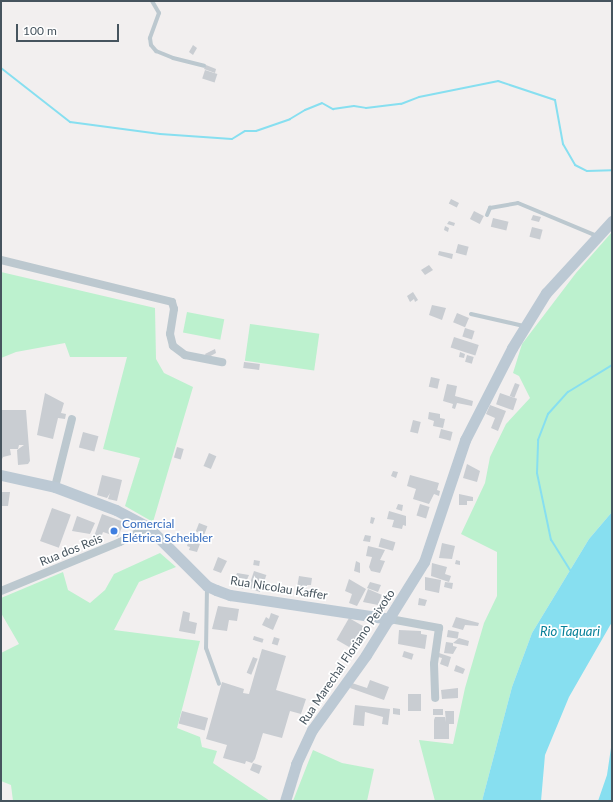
<!DOCTYPE html>
<html>
<head>
<meta charset="utf-8">
<style>
	body { margin:0 }
	#map { position:relative; width:613px; height:802px; overflow:hidden; background:#f2efef; font-family:Lato,sans-serif }
	div>[style] { position:absolute }
	.green>* { inset:0; background:#bcf1ce; transform-origin:0 0 }
	.water>* { inset:0; background:#87dff0 }
	.stream>* { height:2px; margin:-1px; padding:0 1px; transform-origin:1px; border-radius:1px; background:#87dff0 }
	.building>* { inset:0; background:#c9cdd2; transform-origin:0 0 }
	.lane>* { height:4px; margin:-2px; padding:0 2px; transform-origin:2px; border-radius:2px; background:#bcc8cf }
	.street>* { height:8px; margin:-4px; padding:0 4px; transform-origin:4px; border-radius:4px; background:#bcc8cf }
	.secondary>* { height:11px; margin:-5.5px; padding:0 5.5px; transform-origin:5.5px; border-radius:5.5px; background:#bcc9d4 }
	.dots>* { width:11px; height:11px; translate:-50% -50%; box-sizing:border-box; border:2px solid #fff; border-radius:50% }
	span { translate:-50% -50%; white-space:nowrap; text-align:center; line-height:1.15; -webkit-text-stroke:3.5px #fff; paint-order:stroke }
	.shop-label { font-size:12px; color:#366cbe }
	.left { translate:0 -50%; text-align:left }
	.street-label { font-size:12px; color:#46545e }
	.water-label { font-size:13px; color:#088199; font-style:italic }
	.frame { position:absolute; inset:0; border:2px solid #46545e; pointer-events:none }
	.scale { position:absolute; left:16px; top:24px; width:103px; height:18px; box-sizing:border-box; border:2px solid #46545e; border-top:0; padding-left:5px; font-size:12px; line-height:14px; white-space:nowrap; color:#46545e; -webkit-text-stroke:3px #fff; paint-order:stroke }
</style>
</head>
<body>
<div id="map">
	<div class="green">
		<div style="clip-path:polygon(612px 232px,612px 512px,589px 539px,532px 633px,512px 687px,482px 801px,435px 801px,419px 740px,453px 744px,465px 688px,484px 623px,497px 596px,497px 552px,461px 534px,485px 483px,490px 457px,506px 424px,530px 398px,519px 376px,513px 373px,522px 344px,576px 273px)"></div>
		<div style="clip-path:polygon(1px 272px,155px 308px,156px 359px,164px 373px,193px 387px,153px 522px,125px 506px,140px 458px,103px 449px,127px 357px,70px 357px,65px 343px,16px 352px,1px 358px)"></div>
		<div style="left:187px;top:312px;width:38px;height:21px;rotate:11deg"></div>
		<div style="left:250px;top:324px;width:70px;height:37px;rotate:8deg"></div>
		<div style="clip-path:polygon(160px 553px,176px 567px,139px 582px,114px 630px,200px 641px,177px 728px,200px 737px,202px 747px,217px 751px,213px 763px,270px 801px,13px 801px,11px 785px,1px 781px,1px 653px,19px 644px,1px 613px,1px 598px,63px 572px,68px 590px,90px 603px,105px 590px,114px 574px)"></div>
		<div style="clip-path:polygon(313px 750px,342px 763px,374px 769px,367px 801px,293px 801px)"></div>
	</div>
	<div class="water">
		<div style="clip-path:polygon(612px 512px,612px 622px,569px 697px,545px 755px,541px 801px,482px 801px,512px 687px,532px 633px,589px 539px)"></div>
		<div style="clip-path:polygon(612px 741px,612px 801px,598px 801px,607px 775px)"></div>
	</div>
	<div class="stream">
		<div style="left:1px;top:68px;width:88px;rotate:38deg"></div>
		<div style="left:70px;top:122px;width:91px;rotate:7.6deg"></div>
		<div style="left:160px;top:134px;width:72px;rotate:4deg"></div>
		<div style="left:232px;top:139px;width:15px;rotate:-32deg"></div>
		<div style="left:245px;top:131px;width:11px"></div>
		<div style="left:256px;top:131px;width:36px;rotate:-19deg"></div>
		<div style="left:290px;top:119px;width:17px;rotate:-31deg"></div>
		<div style="left:305px;top:110px;width:18px;rotate:-22deg"></div>
		<div style="left:322px;top:103px;width:13px;rotate:29deg"></div>
		<div style="left:333px;top:109px;width:21px;rotate:-8deg"></div>
		<div style="left:354px;top:106px;width:12px;rotate:9deg"></div>
		<div style="left:366px;top:108px;width:35px;rotate:-7deg"></div>
		<div style="left:401px;top:104px;width:19px;rotate:-21deg"></div>
		<div style="left:419px;top:97px;width:81px;rotate:-11.4deg"></div>
		<div style="left:498px;top:81px;width:60px;rotate:18.4deg"></div>
		<div style="left:555px;top:100px;width:45px;rotate:79.7deg"></div>
		<div style="left:563px;top:144px;width:24px;rotate:60deg"></div>
		<div style="left:575px;top:165px;width:13px;rotate:27deg"></div>
		<div style="left:587px;top:171px;width:25px;rotate:-2deg"></div>
		<div style="left:570px;top:570px;width:36px;rotate:-122deg"></div>
		<div style="left:551px;top:540px;width:68px;rotate:-101.8deg"></div>
		<div style="left:537px;top:473px;width:33px;rotate:-88deg"></div>
		<div style="left:538px;top:440px;width:28px;rotate:-69deg"></div>
		<div style="left:548px;top:414px;width:30px;rotate:-48deg"></div>
		<div style="left:568px;top:392px;width:52px;rotate:-31.5deg"></div>
	</div>
	<div class="building">
		<div style="clip-path:polygon(193px 45px,197px 48px,193px 55px,189px 52px)"></div>
		<div style="clip-path:polygon(206px 65px,216px 69px,215px 73px,204px 69px)"></div>
		<div style="left:205px;top:70px;width:13px;height:9px;rotate:18deg"></div>
		<div style="left:451px;top:199px;width:9px;height:5px;rotate:27deg"></div>
		<div style="left:474px;top:211px;width:11px;height:9px;rotate:27deg"></div>
		<div style="clip-path:polygon(533px 215px,541px 217px,539px 222px,531px 220px)"></div>
		<div style="left:493px;top:218px;width:16px;height:9px;rotate:14deg"></div>
		<div style="clip-path:polygon(449px 221px,455px 223px,454px 226px,447px 224px)"></div>
		<div style="clip-path:polygon(445px 226px,449px 228px,448px 232px,444px 230px)"></div>
		<div style="left:532px;top:227px;width:11px;height:10px;rotate:15deg"></div>
		<div style="left:458px;top:244px;width:11px;height:9px;rotate:15deg"></div>
		<div style="clip-path:polygon(439px 251px,453px 254px,452px 259px,438px 255px)"></div>
		<div style="clip-path:polygon(429px 265px,433px 270px,425px 275px,421px 270px)"></div>
		<div style="clip-path:polygon(413px 292px,418px 300px,415px 302px,414px 299px,410px 302px,407px 296px)"></div>
		<div style="clip-path:polygon(432px 305px,446px 308px,442px 320px,429px 315px)"></div>
		<div style="left:457px;top:313px;width:13px;height:10px;rotate:23deg"></div>
		<div style="left:465px;top:328px;width:10px;height:9px;rotate:17deg"></div>
		<div style="left:454px;top:337px;width:26px;height:11px;rotate:18deg"></div>
		<div style="clip-path:polygon(215px 349px,216px 353px,207px 358px,205px 354px)"></div>
		<div style="clip-path:polygon(460px 352px,465px 354px,464px 358px,459px 357px)"></div>
		<div style="left:467px;top:355px;width:7px;height:7px;rotate:16deg"></div>
		<div style="left:244px;top:362px;width:16px;height:6px;rotate:7deg"></div>
		<div style="left:431px;top:377px;width:9px;height:10px;rotate:13deg"></div>
		<div style="left:515px;top:383px;width:5px;height:14px;rotate:22deg"></div>
		<div style="clip-path:polygon(447px 384px,457px 386px,455px 396px,473px 401px,472px 406px,457px 403px,455px 409px,452px 408px,453px 404px,443px 401px)"></div>
		<div style="clip-path:polygon(45px 393px,64px 403px,61px 413px,66px 414px,65px 419px,58px 418px,53px 439px,37px 435px)"></div>
		<div style="left:500px;top:393px;width:18px;height:12px;rotate:19deg"></div>
		<div style="clip-path:polygon(490px 405px,506px 411px,498px 431px,491px 428px,495px 418px,486px 414px)"></div>
		<div style="clip-path:polygon(1px 410px,26px 410px,30px 461px,28px 464px,18px 465px,17px 450px,24px 445px,19px 445px,18px 449px,10px 449px,11px 455px,3px 457px,1px 461px)"></div>
		<div style="clip-path:polygon(429px 412px,440px 414px,440px 418px,445px 419px,443px 428px,433px 426px,434px 421px,428px 419px)"></div>
		<div style="left:413px;top:420px;width:8px;height:12px;rotate:14deg"></div>
		<div style="left:441px;top:429px;width:12px;height:9px;rotate:14deg"></div>
		<div style="left:83px;top:432px;width:16px;height:16px;rotate:15deg"></div>
		<div style="left:177px;top:447px;width:7px;height:11px;rotate:16deg"></div>
		<div style="left:209px;top:453px;width:8px;height:14px;rotate:23deg"></div>
		<div style="clip-path:polygon(467px 464px,480px 471px,477px 482px,463px 478px)"></div>
		<div style="clip-path:polygon(393px 471px,398px 472px,396px 478px,391px 476px)"></div>
		<div style="clip-path:polygon(102px 475px,122px 480px,117px 501px,108px 499px,110px 493px,107px 498px,97px 495px)"></div>
		<div style="clip-path:polygon(410px 475px,439px 483px,437px 490px,440px 491px,439px 496px,434px 494px,429px 504px,413px 499px,416px 489px,407px 486px)"></div>
		<div style="clip-path:polygon(1px 492px,10px 492px,8px 506px,1px 506px)"></div>
		<div style="clip-path:polygon(459px 494px,473px 497px,473px 501px,467px 501px,467px 505px,459px 505px)"></div>
		<div style="clip-path:polygon(398px 504px,403px 505px,402px 511px,396px 509px)"></div>
		<div style="left:420px;top:504px;width:10px;height:12px;rotate:17deg"></div>
		<div style="left:52px;top:508px;width:20px;height:35px;rotate:20deg"></div>
		<div style="clip-path:polygon(389px 511px,406px 516px,406px 526px,403px 525px,402px 529px,392px 527px,394px 520px,387px 519px)"></div>
		<div style="clip-path:polygon(102px 514px,124px 522px,118px 537px,103px 532px,98px 545px,92px 542px)"></div>
		<div style="clip-path:polygon(77px 516px,95px 523px,90px 534px,72px 531px)"></div>
		<div style="clip-path:polygon(371px 517px,375px 518px,373px 524px,370px 523px)"></div>
		<div style="left:199px;top:523px;width:9px;height:9px;rotate:21deg"></div>
		<div style="clip-path:polygon(365px 535px,371px 536px,370px 542px,363px 541px)"></div>
		<div style="clip-path:polygon(190px 536px,201px 541px,197px 552px,189px 550px,190px 547px,187px 546px)"></div>
		<div style="left:381px;top:538px;width:15px;height:9px;rotate:16deg"></div>
		<div style="clip-path:polygon(82px 539px,91px 540px,90px 546px,81px 546px)"></div>
		<div style="clip-path:polygon(442px 543px,455px 546px,452px 559px,439px 558px)"></div>
		<div style="clip-path:polygon(368px 546px,385px 550px,380px 560px,385px 561px,380px 573px,371px 571px,369px 567px,372px 557px,366px 556px)"></div>
		<div style="clip-path:polygon(218px 557px,227px 561px,221px 573px,213px 570px)"></div>
		<div style="left:254px;top:560px;width:6px;height:5px;rotate:9deg"></div>
		<div style="clip-path:polygon(456px 560px,460px 561px,460px 565px,455px 564px)"></div>
		<div style="clip-path:polygon(356px 561px,360px 563px,360px 573px,354px 571px)"></div>
		<div style="clip-path:polygon(432px 563px,447px 567px,445px 574px,451px 576px,449px 582px,431px 576px)"></div>
		<div style="left:254px;top:571px;width:13px;height:18px;rotate:18deg"></div>
		<div style="clip-path:polygon(237px 573px,249px 575px,243px 589px,233px 583px)"></div>
		<div style="clip-path:polygon(299px 576px,312px 578px,311px 585px,307px 585px,306px 594px,296px 593px)"></div>
		<div style="clip-path:polygon(425px 577px,441px 580px,439px 593px,425px 590px)"></div>
		<div style="clip-path:polygon(349px 579px,366px 589px,357px 606px,349px 603px,352px 594px,345px 591px)"></div>
		<div style="clip-path:polygon(370px 582px,381px 585px,378px 592px,367px 588px)"></div>
		<div style="clip-path:polygon(445px 582px,453px 583px,452px 589px,444px 587px)"></div>
		<div style="clip-path:polygon(368px 589px,382px 595px,378px 605px,363px 602px)"></div>
		<div style="clip-path:polygon(419px 598px,427px 600px,425px 606px,418px 605px)"></div>
		<div style="clip-path:polygon(218px 606px,239px 609px,237px 621px,229px 620px,227px 631px,212px 629px)"></div>
		<div style="clip-path:polygon(183px 611px,190px 613px,189px 621px,197px 623px,195px 634px,179px 631px)"></div>
		<div style="clip-path:polygon(271px 613px,279px 616px,273px 630px,262px 625px,266px 617px,269px 619px)"></div>
		<div style="clip-path:polygon(456px 617px,479px 623px,478px 626px,465px 625px,463px 630px,452px 627px)"></div>
		<div style="left:349px;top:618px;width:22px;height:25px;rotate:30deg"></div>
		<div style="clip-path:polygon(399px 630px,421px 631px,421px 634px,427px 635px,425px 649px,398px 644px)"></div>
		<div style="left:448px;top:630px;width:11px;height:7px;rotate:10deg"></div>
		<div style="left:254px;top:636px;width:10px;height:4px;rotate:17deg"></div>
		<div style="left:274px;top:637px;width:6px;height:7px;rotate:18deg"></div>
		<div style="clip-path:polygon(459px 638px,469px 641px,468px 646px,453px 643px)"></div>
		<div style="clip-path:polygon(446px 642px,453px 643px,453px 646px,457px 647px,453px 654px,444px 653px)"></div>
		<div style="clip-path:polygon(262px 649px,286px 656px,276px 690px,306px 699px,301px 714px,290px 711px,282px 738px,263px 733px,255px 759px,252px 763px,246px 761px,245px 764px,223px 758px,227px 745px,206px 739px,222px 682px,244px 689px,243px 693px,249px 694px)"></div>
		<div style="left:404px;top:651px;width:10px;height:6px;rotate:17deg"></div>
		<div style="clip-path:polygon(439px 653px,451px 657px,448px 667px,440px 664px,442px 658px,438px 657px)"></div>
		<div style="left:253px;top:657px;width:5px;height:17px;rotate:22deg"></div>
		<div style="clip-path:polygon(456px 665px,465px 669px,463px 674px,454px 671px)"></div>
		<div style="clip-path:polygon(370px 680px,389px 687px,384px 700px,350px 688px,352px 683px,367px 688px)"></div>
		<div style="clip-path:polygon(458px 688px,458px 698px,442px 699px,441px 690px)"></div>
		<div style="left:421px;top:694px;width:17px;height:13px;rotate:90deg"></div>
		<div style="clip-path:polygon(355px 705px,390px 709px,388px 725px,382px 724px,383px 717px,365px 712px,364px 726px,353px 725px)"></div>
		<div style="clip-path:polygon(393px 708px,400px 709px,400px 715px,393px 714px)"></div>
		<div style="left:433px;top:709px;width:10px;height:6px"></div>
		<div style="left:182px;top:711px;width:27px;height:13px;rotate:15deg"></div>
		<div style="clip-path:polygon(445px 711px,454px 711px,454px 724px,449px 724px,449px 739px,434px 739px,434px 720px,435px 717px,445px 717px,446px 722px)"></div>
		<div style="clip-path:polygon(253px 763px,262px 766px,259px 774px,250px 770px)"></div>
	</div>
	<div class="lane">
		<div style="left:152px;top:1px;width:14px;rotate:60deg"></div>
		<div style="left:159px;top:13px;width:27px;rotate:110deg"></div>
		<div style="left:150px;top:38px;width:7px;rotate:82deg"></div>
		<div style="left:151px;top:45px;width:8px;rotate:50deg"></div>
		<div style="left:156px;top:51px;width:18px;rotate:22deg"></div>
		<div style="left:173px;top:58px;width:32px;rotate:14deg"></div>
		<div style="left:487px;top:215px;width:8px;rotate:-67deg"></div>
		<div style="left:490px;top:208px;width:28px;rotate:-10deg"></div>
		<div style="left:518px;top:203px;width:86px;rotate:22.7deg"></div>
		<div style="left:471px;top:314px;width:54px;rotate:12.8deg"></div>
		<div style="left:207px;top:587px;width:61px;rotate:90.9deg"></div>
		<div style="left:206px;top:648px;width:38px;rotate:70deg"></div>
	</div>
	<div class="street">
		<div style="left:1px;top:260px;width:176px;rotate:13.8deg"></div>
		<div style="left:172px;top:302px;width:7px;rotate:74deg"></div>
		<div style="left:174px;top:309px;width:25px;rotate:99deg"></div>
		<div style="left:170px;top:334px;width:12px;rotate:76deg"></div>
		<div style="left:173px;top:346px;width:15px;rotate:37deg"></div>
		<div style="left:185px;top:355px;width:38px;rotate:11deg"></div>
		<div style="left:55px;top:487px;width:70px;rotate:-76deg"></div>
		<div style="left:1px;top:591px;width:129px;rotate:-22.4deg"></div>
		<div style="left:120px;top:542px;width:32px;rotate:-28deg"></div>
		<div style="left:390px;top:619px;width:50px;rotate:10.4deg"></div>
		<div style="left:439px;top:628px;width:36px;rotate:98deg"></div>
		<div style="left:434px;top:664px;width:34px;rotate:88deg"></div>
	</div>
	<div class="secondary">
		<div style="left:1px;top:475px;width:55px;rotate:12.5deg"></div>
		<div style="left:55px;top:487px;width:65px;rotate:20.7deg"></div>
		<div style="left:116px;top:510px;width:36px;rotate:28deg"></div>
		<div style="left:148px;top:527px;width:83px;rotate:45deg"></div>
		<div style="left:207px;top:586px;width:10px;rotate:24deg"></div>
		<div style="left:216px;top:590px;width:15px;rotate:20deg"></div>
		<div style="left:230px;top:595px;width:162px;rotate:8.5deg"></div>
		<div style="left:285px;top:801px;width:39px;rotate:-73deg"></div>
		<div style="left:296px;top:764px;width:38px;rotate:-65deg"></div>
		<div style="left:312px;top:730px;width:92px;rotate:-54.2deg"></div>
		<div style="left:366px;top:655px;width:110px;rotate:-58.1deg"></div>
		<div style="left:424px;top:562px;width:129px;rotate:-71.4deg"></div>
		<div style="left:465px;top:440px;width:103px;rotate:-62.9deg"></div>
		<div style="left:512px;top:348px;width:65px;rotate:-58.3deg"></div>
		<div style="left:546px;top:293px;width:98px;rotate:-47.5deg"></div>
	</div>
	<div class="dots">
		<div style="left:114px;top:531px;background:#3f7fe0"></div>
	</div>
	<div class="shop-label">
		<span class="left" style="left:122px;top:531px">Comercial<br>Elétrica Scheibler</span>
	</div>
	<div class="street-label">
		<span style="left:71px;top:550px;rotate:-22deg">Rua dos Reis</span>
		<span style="left:279px;top:588px;rotate:9deg">Rua Nicolau Kaffer</span>
		<span style="left:347px;top:657px;rotate:-56deg">Rua Marechal Floriano Peixoto</span>
	</div>
	<div class="water-label">
		<span style="left:570px;top:631px">Rio Taquari</span>
	</div>
	<div class="frame"></div>
	<div class="scale">100 m</div>
</div>
</body>
</html>
